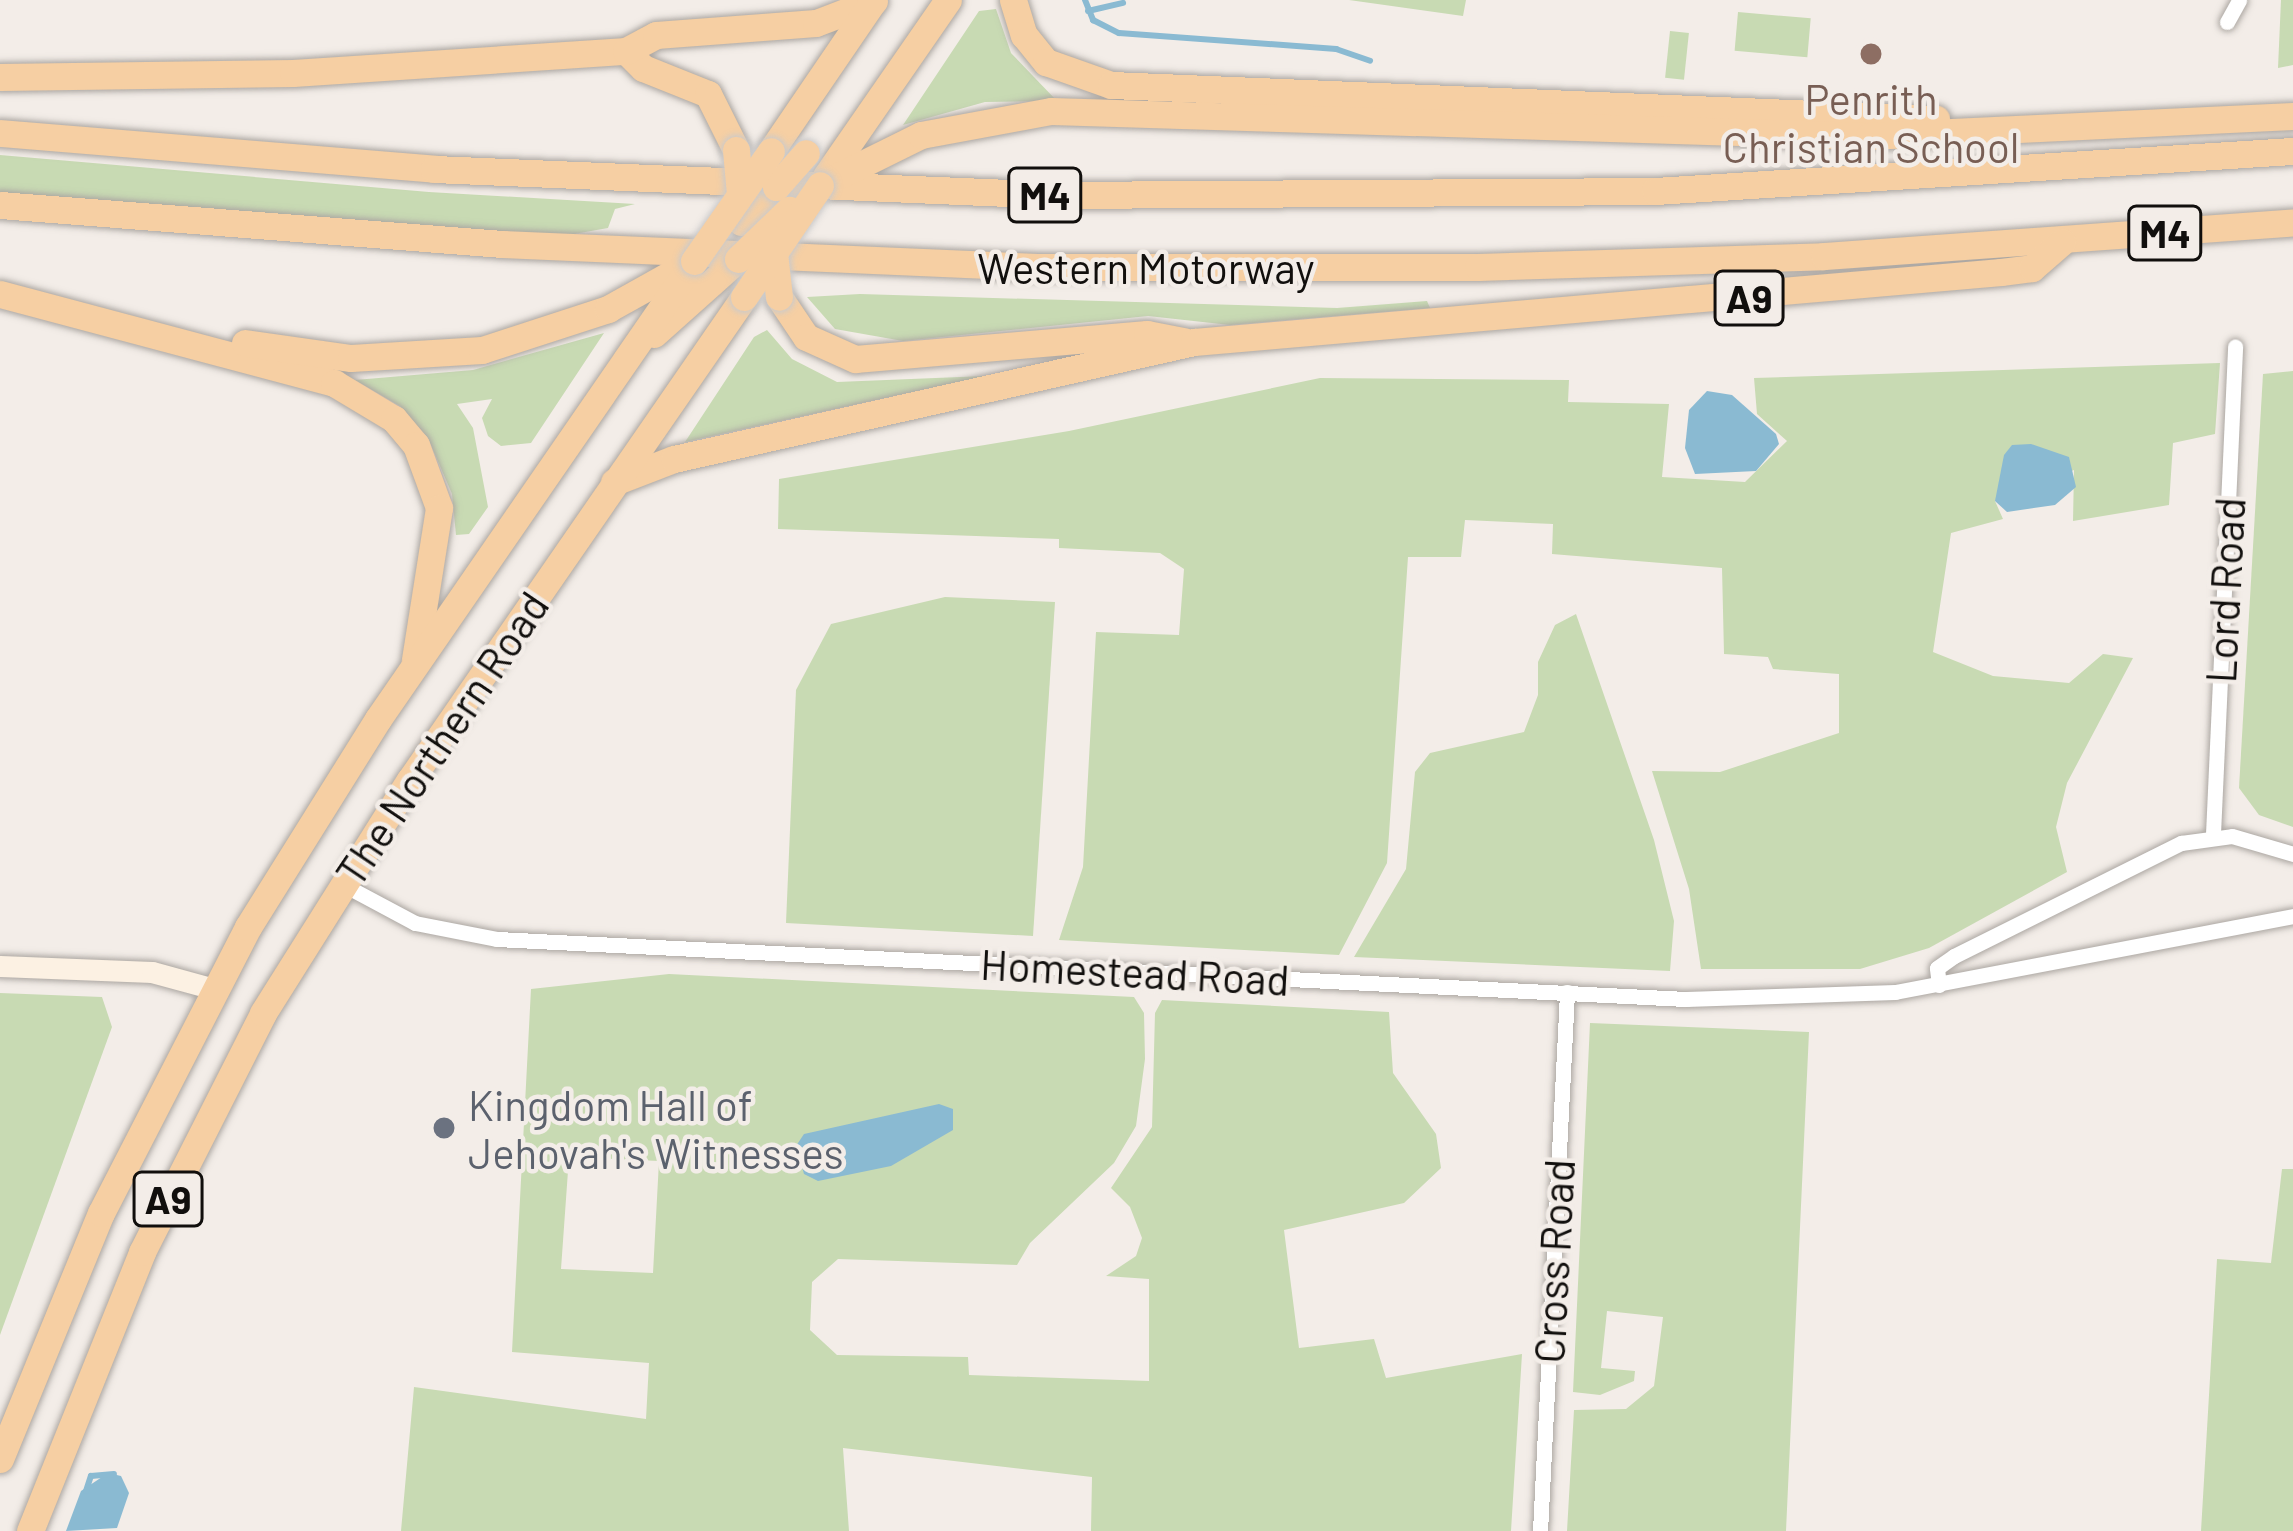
<!DOCTYPE html>
<html>
<head>
<meta charset="utf-8">
<style>
	body { margin:0 }
	#map { position:relative; width:2293px; height:1531px; overflow:hidden; background:#f3ede8; font-family:Barlow,sans-serif }
	div>[style] { position:absolute }
	.green>* { inset:0; background:#c8dab3; transform-origin:0 0 }
	.water>* { inset:0; background:#8abad2 }
	.stream>* { height:6px; margin:-3px; padding:0 3px; transform-origin:3px; border-radius:3px; background:#8abad2 }
	.roads { filter:drop-shadow(0 0 3px #aca7a2) drop-shadow(0 0 3px #aca7a2) }
	.street>* { height:15px; margin:-7.5px; padding:0 7.5px; transform-origin:7.5px; border-radius:7.5px; background:#fff }
	.secondary>* { height:21px; margin:-10.5px; padding:0 10.5px; transform-origin:10.5px; border-radius:10.5px; background:#fcf1e3 }
	.highway>* { height:27px; margin:-13.5px; padding:0 13.5px; transform-origin:13.5px; border-radius:13.5px; background:#f6cfa3 }
	.bridges { filter:drop-shadow(0 0 3px #cbcaca) drop-shadow(0 0 3px #cbcaca) }
	.highway-bridge>* { height:27px; margin:-13.5px; padding:0 13.5px; transform-origin:13.5px; border-radius:13.5px; background:#f6cfa3 }
	.dots>* { width:33px; height:33px; translate:-50% -50%; box-sizing:border-box; border:6px solid #f3ede8; border-radius:50% }
	span { translate:-50% -50%; white-space:nowrap; text-align:center; line-height:1.15; -webkit-text-stroke:9px #f3ede8; paint-order:stroke }
	.shield-label span { padding:3px 9px; background:#f3ede8; border:3px solid; border-radius:9px; -webkit-text-stroke-width:0 }
	.shield-label { font-size:39px; color:#110f0d; font-weight:700 }
	.education-label { font-size:42px; color:#785e54 }
	.street-label { font-size:42px; color:#110f0d }
	.worship-label { font-size:42px; color:#5b616d }
	.left { translate:0 -50%; text-align:left }
</style>
</head>
<body>
<div id="map">
	<div class="green">
		<div style="clip-path:polygon(1349px 0,1466px 0,1463px 16px)"></div>
		<div style="clip-path:polygon(2281px 0,2293px 0,2293px 65px,2278px 68px)"></div>
		<div style="clip-path:polygon(996px 9px,1011px 53px,1057px 101px,985px 102px,903px 125px,979px 11px)"></div>
		<div style="left:1738px;top:12px;width:73px;height:39px;rotate:5deg"></div>
		<div style="left:1670px;top:31px;width:19px;height:47px;rotate:6deg"></div>
		<div style="clip-path:polygon(0 155px,429px 192px,635px 204px,615px 209px,608px 228px,557px 237px,232px 214px,0 192px)"></div>
		<div style="clip-path:polygon(860px 294px,1337px 308px,1427px 301px,1430px 308px,1230px 325px,1148px 316px,903px 341px,835px 329px,807px 297px)"></div>
		<div style="clip-path:polygon(767px 330px,792px 359px,837px 382px,985px 376px,685px 442px,754px 337px)"></div>
		<div style="clip-path:polygon(604px 333px,531px 443px,501px 446px,488px 436px,482px 418px,492px 399px,457px 404px,473px 428px,488px 507px,469px 534px,456px 535px,452px 494px,428px 438px,400px 406px,355px 380px,473px 370px)"></div>
		<div style="clip-path:polygon(2220px 363px,2215px 434px,2173px 443px,2169px 505px,2073px 521px,2074px 470px,1995px 501px,2003px 519px,1951px 533px,1933px 652px,1993px 676px,2069px 683px,2103px 654px,2133px 658px,2067px 783px,2056px 827px,2067px 872px,1929px 948px,1860px 969px,1701px 969px,1689px 889px,1652px 771px,1720px 772px,1839px 733px,1839px 674px,1773px 669px,1768px 657px,1724px 654px,1722px 568px,1552px 554px,1553px 524px,1465px 520px,1461px 557px,1408px 557px,1387px 863px,1339px 955px,1059px 940px,1083px 867px,1096px 632px,1179px 635px,1184px 569px,1160px 553px,1059px 548px,1059px 539px,778px 529px,779px 479px,1069px 431px,1320px 378px,1569px 380px,1568px 402px,1669px 404px,1662px 477px,1745px 482px,1787px 441px,1757px 414px,1754px 378px)"></div>
		<div style="clip-path:polygon(2293px 371px,2293px 827px,2259px 815px,2239px 788px,2263px 374px)"></div>
		<div style="clip-path:polygon(945px 597px,1055px 602px,1033px 936px,786px 923px,796px 690px,831px 624px)"></div>
		<div style="clip-path:polygon(1576px 614px,1654px 840px,1674px 921px,1670px 971px,1354px 957px,1406px 869px,1415px 772px,1430px 753px,1524px 732px,1538px 695px,1538px 662px,1555px 625px)"></div>
		<div style="clip-path:polygon(evenodd,669px 974px,1134px 997px,1144px 1013px,1145px 1059px,1136px 1126px,1114px 1163px,1030px 1243px,1017px 1265px,838px 1259px,812px 1282px,810px 1330px,837px 1355px,968px 1357px,969px 1375px,1149px 1381px,1149px 1279px,1106px 1276px,1136px 1256px,1142px 1238px,1130px 1207px,1111px 1188px,1152px 1127px,1155px 1013px,1162px 1000px,1389px 1012px,1393px 1073px,1436px 1134px,1441px 1168px,1404px 1203px,1284px 1230px,1299px 1348px,1374px 1339px,1386px 1378px,1522px 1354px,1511px 1531px,1091px 1531px,1092px 1477px,843px 1448px,849px 1531px,401px 1531px,414px 1387px,646px 1419px,649px 1363px,512px 1352px,531px 989px,669px 974px,569px 1157px,659px 1161px,653px 1273px,561px 1269px,569px 1157px)"></div>
		<div style="clip-path:polygon(0 993px,102px 997px,112px 1027px,0 1335px)"></div>
		<div style="clip-path:polygon(1590px 1023px,1809px 1032px,1786px 1531px,1567px 1531px,1574px 1410px,1626px 1409px,1654px 1386px,1663px 1317px,1607px 1311px,1601px 1368px,1635px 1371px,1634px 1381px,1600px 1395px,1573px 1392px)"></div>
		<div style="clip-path:polygon(2282px 1169px,2293px 1169px,2293px 1531px,2201px 1531px,2217px 1259px,2271px 1263px)"></div>
	</div>
	<div class="water">
		<div style="clip-path:polygon(1707px 391px,1732px 395px,1776px 434px,1779px 444px,1756px 471px,1695px 474px,1685px 448px,1689px 410px)"></div>
		<div style="clip-path:polygon(2031px 444px,2069px 457px,2076px 487px,2055px 505px,2007px 512px,1995px 501px,2004px 455px,2012px 445px)"></div>
		<div style="clip-path:polygon(939px 1104px,953px 1109px,953px 1130px,891px 1166px,818px 1181px,804px 1174px,796px 1146px,804px 1134px)"></div>
		<div style="clip-path:polygon(108px 1473px,121px 1476px,129px 1493px,117px 1528px,66px 1531px,81px 1491px)"></div>
	</div>
	<div class="stream">
		<div style="left:1085px;top:0;width:22px;rotate:68deg"></div>
		<div style="left:1093px;top:20px;width:29px;rotate:27deg"></div>
		<div style="left:1119px;top:33px;width:218px;rotate:4.2deg"></div>
		<div style="left:1336px;top:49px;width:36px;rotate:19deg"></div>
		<div style="left:1088px;top:11px;width:36px;rotate:-13deg"></div>
		<div style="left:86px;top:1491px;width:16px;rotate:-72deg"></div>
		<div style="left:91px;top:1476px;width:23px;rotate:-5deg"></div>
	</div>
	<div class="roads">
		<div class="street">
			<div style="left:2227px;top:22px;width:25px;rotate:-61deg"></div>
			<div style="left:2213px;top:834px;width:488px;rotate:-87.4deg"></div>
			<div style="left:342px;top:884px;width:83px;rotate:28.1deg"></div>
			<div style="left:415px;top:923px;width:84px;rotate:11deg"></div>
			<div style="left:497px;top:939px;width:1191px;rotate:2.89deg"></div>
			<div style="left:1686px;top:999px;width:209px;rotate:-1.9deg"></div>
			<div style="left:1895px;top:992px;width:405px;rotate:-10.8deg"></div>
			<div style="left:1939px;top:985px;width:17px;rotate:-97deg"></div>
			<div style="left:1937px;top:968px;width:21px;rotate:-35deg"></div>
			<div style="left:1954px;top:956px;width:254px;rotate:-26.5deg"></div>
			<div style="left:2181px;top:843px;width:51px;rotate:-7.8deg"></div>
			<div style="left:2232px;top:836px;width:64px;rotate:16.4deg"></div>
			<div style="left:1540px;top:1531px;width:540px;rotate:-87.13deg"></div>
		</div>
		<div class="secondary">
			<div style="left:0;top:966px;width:152px;rotate:2.3deg"></div>
			<div style="left:152px;top:972px;width:64px;rotate:15.3deg"></div>
		</div>
		<div class="highway">
			<div style="left:1013px;top:0;width:37px;rotate:73deg"></div>
			<div style="left:1024px;top:35px;width:35px;rotate:51deg"></div>
			<div style="left:1046px;top:62px;width:69px;rotate:19.5deg"></div>
			<div style="left:1111px;top:85px;width:826px;rotate:2.36deg"></div>
			<div style="left:626px;top:51px;width:24px;rotate:45deg"></div>
			<div style="left:643px;top:68px;width:70px;rotate:21.8deg"></div>
			<div style="left:708px;top:94px;width:63px;rotate:63.4deg"></div>
			<div style="left:0;top:77px;width:293px;rotate:-0.8deg"></div>
			<div style="left:293px;top:73px;width:334px;rotate:-3.8deg"></div>
			<div style="left:626px;top:51px;width:34px;rotate:-28deg"></div>
			<div style="left:656px;top:35px;width:160px;rotate:-4.3deg"></div>
			<div style="left:816px;top:23px;width:62px;rotate:-20.8deg"></div>
			<div style="left:0;top:133px;width:435px;rotate:4.7deg"></div>
			<div style="left:434px;top:169px;width:625px;rotate:2.39deg"></div>
			<div style="left:1058px;top:195px;width:597px;rotate:-0.38deg"></div>
			<div style="left:1655px;top:191px;width:639px;rotate:-3.59deg"></div>
			<div style="left:771px;top:151px;width:179px;rotate:-55.7deg"></div>
			<div style="left:826px;top:176px;width:214px;rotate:-55.3deg"></div>
			<div style="left:820px;top:185px;width:113px;rotate:-26.3deg"></div>
			<div style="left:921px;top:135px;width:132px;rotate:-10.5deg"></div>
			<div style="left:1051px;top:111px;width:818px;rotate:1.75deg"></div>
			<div style="left:1869px;top:136px;width:424px;rotate:-2.7deg"></div>
			<div style="left:0;top:205px;width:504px;rotate:4.44deg"></div>
			<div style="left:502px;top:244px;width:535px;rotate:2.46deg"></div>
			<div style="left:1037px;top:267px;width:441px"></div>
			<div style="left:1478px;top:267px;width:346px;rotate:-1.8deg"></div>
			<div style="left:1824px;top:256px;width:470px;rotate:-4.1deg"></div>
			<div style="left:741px;top:222px;width:49px;rotate:-45deg"></div>
			<div style="left:0;top:294px;width:346px;rotate:14.9deg"></div>
			<div style="left:334px;top:383px;width:70px;rotate:31deg"></div>
			<div style="left:394px;top:419px;width:34px;rotate:50deg"></div>
			<div style="left:416px;top:445px;width:67px;rotate:69.9deg"></div>
			<div style="left:439px;top:508px;width:154px;rotate:99deg"></div>
			<div style="left:779px;top:297px;width:48px;rotate:56deg"></div>
			<div style="left:806px;top:337px;width:54px;rotate:24.2deg"></div>
			<div style="left:855px;top:359px;width:293px;rotate:-4.9deg"></div>
			<div style="left:1147px;top:334px;width:38px;rotate:11deg"></div>
			<div style="left:654px;top:334px;width:113px;rotate:-41.8deg"></div>
			<div style="left:245px;top:343px;width:107px;rotate:8.1deg"></div>
			<div style="left:351px;top:358px;width:131px;rotate:-3.5deg"></div>
			<div style="left:482px;top:350px;width:133px;rotate:-18deg"></div>
			<div style="left:608px;top:309px;width:88px;rotate:-29.2deg"></div>
			<div style="left:614px;top:482px;width:64px;rotate:-21deg"></div>
			<div style="left:674px;top:459px;width:533px;rotate:-12.68deg"></div>
			<div style="left:1194px;top:342px;width:810px;rotate:-4.96deg"></div>
			<div style="left:2001px;top:272px;width:31px;rotate:-7deg"></div>
			<div style="left:2032px;top:268px;width:40px;rotate:-41deg"></div>
			<div style="left:0;top:1459px;width:266px;rotate:-67.7deg"></div>
			<div style="left:101px;top:1213px;width:322px;rotate:-62.8deg"></div>
			<div style="left:248px;top:927px;width:245px;rotate:-58deg"></div>
			<div style="left:378px;top:719px;width:556px;rotate:-55.4deg"></div>
			<div style="left:30px;top:1531px;width:301px;rotate:-68.1deg"></div>
			<div style="left:142px;top:1252px;width:268px;rotate:-63.1deg"></div>
			<div style="left:263px;top:1013px;width:275px;rotate:-57.8deg"></div>
			<div style="left:410px;top:780px;width:587px;rotate:-55.34deg"></div>
		</div>
	</div>
	<div class="bridges">
		<div class="highway-bridge">
			<div style="left:736px;top:150px;width:44px;rotate:84.8deg"></div>
			<div style="left:776px;top:187px;width:45px;rotate:-48.6deg"></div>
			<div style="left:774px;top:253px;width:44px;rotate:83.5deg"></div>
			<div style="left:738px;top:259px;width:71px;rotate:-43.9deg"></div>
			<div style="left:694px;top:261px;width:134px;rotate:-55deg"></div>
			<div style="left:744px;top:297px;width:135px;rotate:-55.8deg"></div>
		</div>
	</div>
	<div class="dots">
		<div style="left:1871px;top:54px;background:#8d6e63"></div>
		<div style="left:444px;top:1128px;background:#6b7280"></div>
	</div>
	<div class="shield-label">
		<span style="left:1045px;top:195px">M4</span>
		<span style="left:2165px;top:233px">M4</span>
		<span style="left:1749px;top:298px">A9</span>
		<span style="left:168px;top:1199px">A9</span>
	</div>
	<div class="education-label">
		<span style="left:1871px;top:122px">Penrith<br>Christian School</span>
	</div>
	<div class="street-label">
		<span style="left:1146px;top:267px">Western Motorway</span>
		<span style="left:2224px;top:590px;rotate:-87deg">Lord Road</span>
		<span style="left:441px;top:738px;rotate:-56deg">The Northern Road</span>
		<span style="left:1135px;top:971px;rotate:3deg">Homestead Road</span>
		<span style="left:1553px;top:1261px;rotate:-87deg">Cross Road</span>
	</div>
	<div class="worship-label">
		<span class="left" style="left:468px;top:1128px">Kingdom Hall of<br>Jehovah's Witnesses</span>
	</div>
</div>
</body>
</html>
